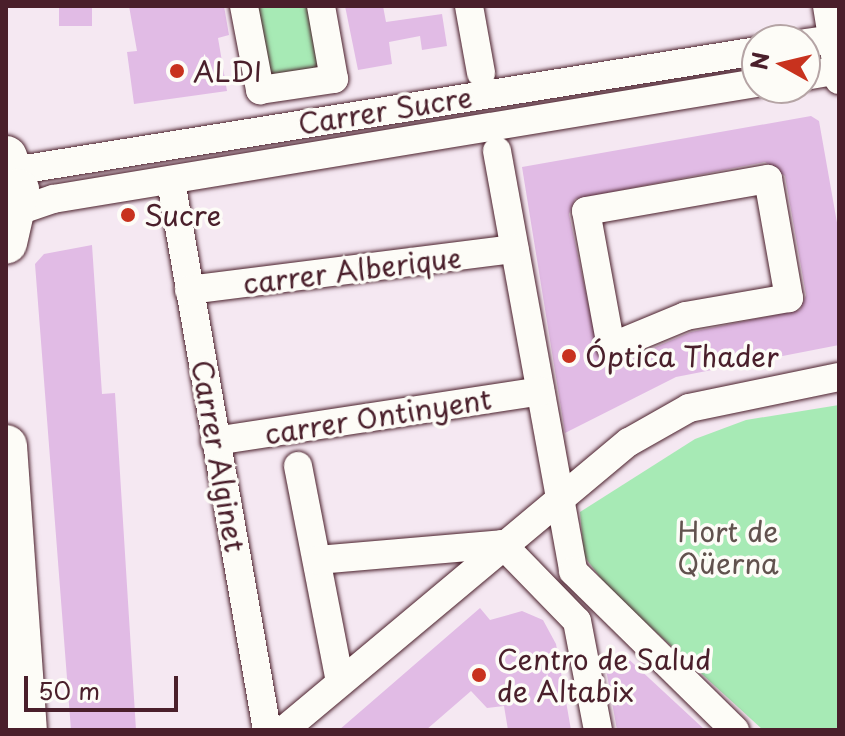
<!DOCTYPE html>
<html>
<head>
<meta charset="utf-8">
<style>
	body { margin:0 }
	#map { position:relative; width:845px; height:736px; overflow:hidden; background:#f5e8f2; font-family:"Playpen Sans",sans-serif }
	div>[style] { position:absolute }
	.green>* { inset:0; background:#a7eab5 }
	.building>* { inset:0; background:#e1bbe5; transform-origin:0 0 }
	.roads { filter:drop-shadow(0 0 2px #4a1f2b) drop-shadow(0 0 2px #4a1f2b) }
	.minor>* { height:28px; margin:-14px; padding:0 14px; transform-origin:14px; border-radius:14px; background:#fdfcf7 }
	.highway>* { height:42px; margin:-21px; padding:0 21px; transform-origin:21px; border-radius:21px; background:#fdfcf7 }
	.dots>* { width:22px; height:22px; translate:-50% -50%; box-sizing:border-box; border:4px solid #fdfcf7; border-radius:50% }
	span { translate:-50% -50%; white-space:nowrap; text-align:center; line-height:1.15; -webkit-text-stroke:7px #fdfcf7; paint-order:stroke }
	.poi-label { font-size:28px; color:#4a1f2b }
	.left { translate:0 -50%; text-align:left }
	.street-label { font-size:28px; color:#4a1f2b }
	.park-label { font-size:28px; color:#61524e }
	.frame { position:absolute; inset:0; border:8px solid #4a1f2b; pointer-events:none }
	.north { position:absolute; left:741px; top:24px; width:80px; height:80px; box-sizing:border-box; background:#fdfcf7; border:2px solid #b5a4a5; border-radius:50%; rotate:278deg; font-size:22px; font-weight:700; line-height:32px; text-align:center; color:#4a1f2b }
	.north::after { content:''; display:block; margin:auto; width:28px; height:36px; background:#c8321e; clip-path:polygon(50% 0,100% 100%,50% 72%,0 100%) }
	.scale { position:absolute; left:24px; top:676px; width:154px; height:36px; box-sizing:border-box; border:4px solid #4a1f2b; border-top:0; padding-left:10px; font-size:24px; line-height:28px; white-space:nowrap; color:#4a1f2b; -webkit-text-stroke:6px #fdfcf7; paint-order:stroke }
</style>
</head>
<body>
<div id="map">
	<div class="green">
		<div style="clip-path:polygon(239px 6px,326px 6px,338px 82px,257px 98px)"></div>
		<div style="clip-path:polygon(839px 405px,839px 730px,763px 730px,609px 589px,584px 556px,580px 512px,695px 439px,746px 420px)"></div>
	</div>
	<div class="building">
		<div style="left:59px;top:6px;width:33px;height:20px"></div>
		<div style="clip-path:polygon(129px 6px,224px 6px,229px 35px,218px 38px,227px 91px,134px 104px,127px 52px,137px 51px)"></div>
		<div style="clip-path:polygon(345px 6px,383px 6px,386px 22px,442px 14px,447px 46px,422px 50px,420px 36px,389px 42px,392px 64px,358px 70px)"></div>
		<div style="clip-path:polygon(evenodd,811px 116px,819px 121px,839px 234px,839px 345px,676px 377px,565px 433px,522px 167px,811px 116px,765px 162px,785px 176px,806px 295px,800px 310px,691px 332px,618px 363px,600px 359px,569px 214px,575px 199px,765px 162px)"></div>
		<div style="clip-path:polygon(92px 245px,102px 394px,115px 393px,136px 730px,71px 730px,35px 264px,44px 254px)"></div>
		<div style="clip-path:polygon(480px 608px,490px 620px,522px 611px,543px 620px,556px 644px,571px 730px,508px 730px,504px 706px,487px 708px,471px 691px,426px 730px,339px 730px)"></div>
		<div style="clip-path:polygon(622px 653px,705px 730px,617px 730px,604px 658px)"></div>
	</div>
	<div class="roads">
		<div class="minor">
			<div style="left:244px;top:6px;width:86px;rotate:79.2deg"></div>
			<div style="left:260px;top:90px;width:75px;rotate:-8.5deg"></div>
			<div style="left:334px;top:79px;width:74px;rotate:-100.1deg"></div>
			<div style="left:469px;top:6px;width:68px;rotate:79.8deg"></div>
			<div style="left:827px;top:6px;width:75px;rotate:80.8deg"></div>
			<div style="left:805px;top:43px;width:34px;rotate:-8deg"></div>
			<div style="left:805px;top:76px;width:35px;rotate:-10deg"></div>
			<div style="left:497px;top:151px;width:427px;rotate:79.7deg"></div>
			<div style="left:573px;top:571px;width:227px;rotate:44.5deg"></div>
			<div style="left:13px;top:171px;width:754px;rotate:-9.16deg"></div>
			<div style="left:768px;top:179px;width:121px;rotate:80deg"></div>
			<div style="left:789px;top:298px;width:105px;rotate:170.1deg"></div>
			<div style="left:686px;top:316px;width:81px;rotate:157.5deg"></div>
			<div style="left:611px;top:347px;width:138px;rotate:-100.4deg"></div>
			<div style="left:586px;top:211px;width:185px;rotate:-10deg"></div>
			<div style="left:171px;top:181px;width:557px;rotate:80.08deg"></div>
			<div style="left:18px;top:211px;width:37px;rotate:-19deg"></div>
			<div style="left:53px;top:199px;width:713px;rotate:-9.36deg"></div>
			<div style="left:189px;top:290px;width:328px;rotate:-7.2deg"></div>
			<div style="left:215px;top:441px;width:329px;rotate:-8.7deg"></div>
			<div style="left:298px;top:466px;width:220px;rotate:79deg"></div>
			<div style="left:317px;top:560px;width:186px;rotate:-4.9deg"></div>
			<div style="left:502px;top:544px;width:107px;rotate:45.8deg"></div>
			<div style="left:577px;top:621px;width:111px;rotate:79.1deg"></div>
			<div style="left:284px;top:730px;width:449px;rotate:-39.9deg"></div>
			<div style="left:629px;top:442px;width:69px;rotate:-29.5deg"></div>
			<div style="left:689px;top:408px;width:153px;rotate:-11.7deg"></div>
		</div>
		<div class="highway">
			<div style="left:6px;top:157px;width:35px;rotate:70deg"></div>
			<div style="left:18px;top:190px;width:54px;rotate:102.8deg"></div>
			<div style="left:6px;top:446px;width:285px;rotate:86deg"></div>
		</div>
	</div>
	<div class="dots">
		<div style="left:177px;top:71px;background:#c8321e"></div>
		<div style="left:128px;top:215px;background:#c8321e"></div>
		<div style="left:569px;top:356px;background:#c8321e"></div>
		<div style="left:479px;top:675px;background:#c8321e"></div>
	</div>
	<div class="poi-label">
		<span class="left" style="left:193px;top:71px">ALDI</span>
		<span class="left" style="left:144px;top:215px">Sucre</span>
		<span class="left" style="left:585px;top:356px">Óptica Thader</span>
		<span class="left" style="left:497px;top:675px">Centro de Salud<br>de Altabix</span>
	</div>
	<div class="street-label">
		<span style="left:385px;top:110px;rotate:-9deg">Carrer Sucre</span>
		<span style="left:352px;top:270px;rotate:-7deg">carrer Alberique</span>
		<span style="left:378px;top:416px;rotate:-9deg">carrer Ontinyent</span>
		<span style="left:219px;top:456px;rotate:80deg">Carrer Alginet</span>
	</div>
	<div class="park-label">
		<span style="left:728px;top:547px">Hort de<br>Qüerna</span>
	</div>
	<div class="frame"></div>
	<div class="north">N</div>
	<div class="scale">50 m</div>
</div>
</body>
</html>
